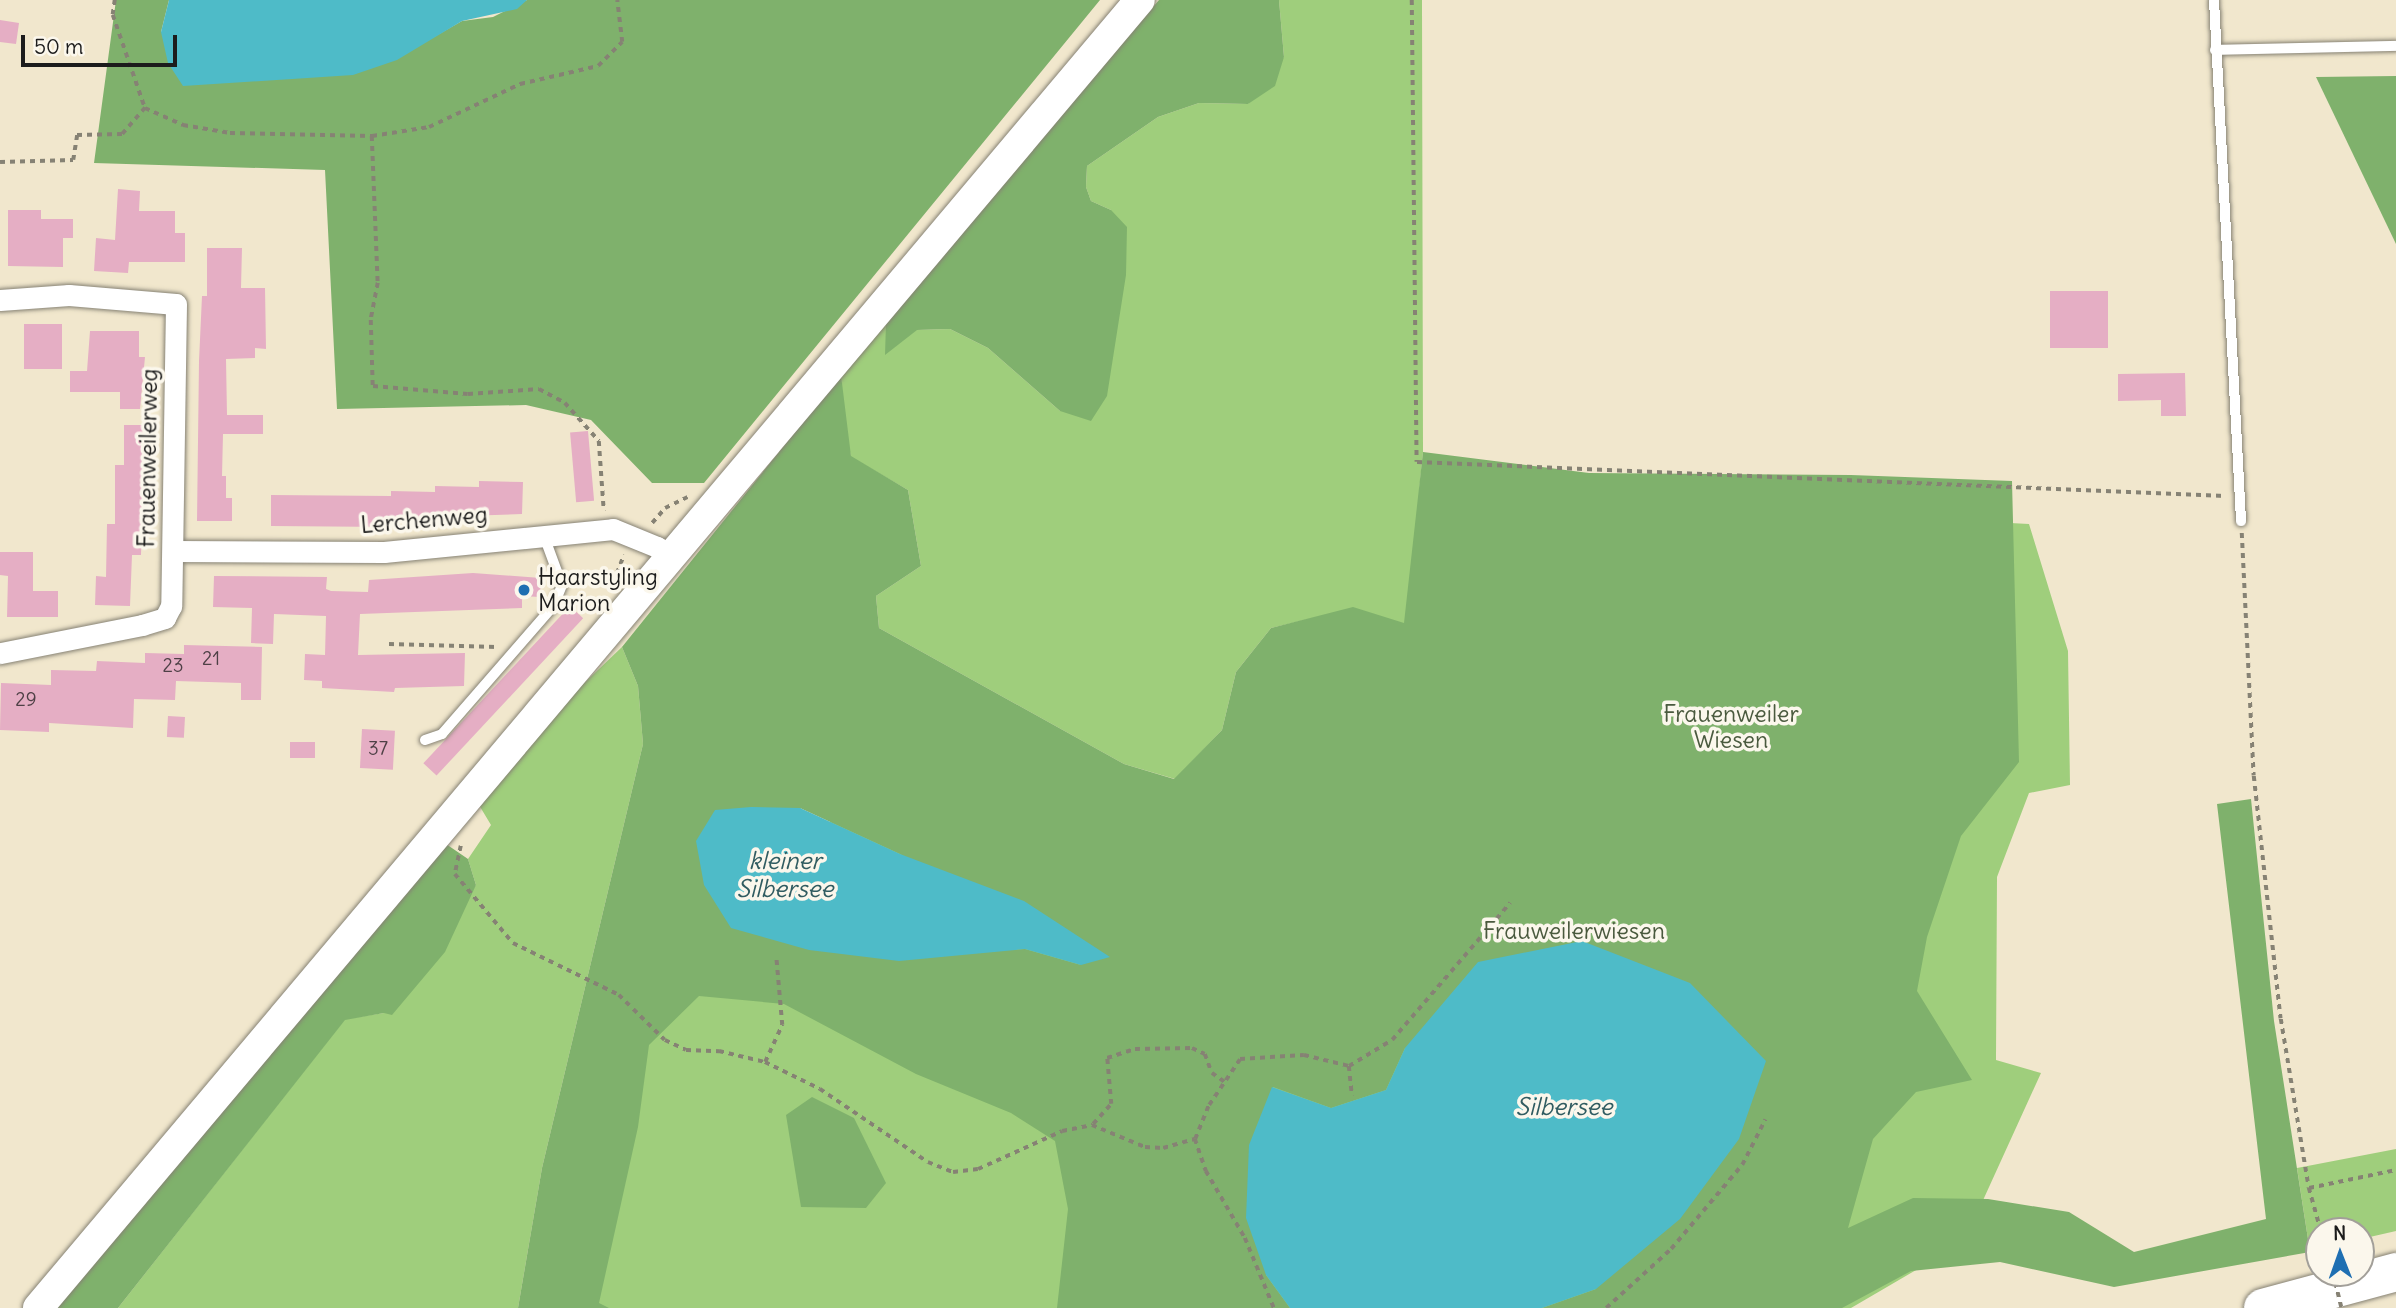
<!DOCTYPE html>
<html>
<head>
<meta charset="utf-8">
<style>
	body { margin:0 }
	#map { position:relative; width:2396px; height:1308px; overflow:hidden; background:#f1e7cd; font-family:Delius,sans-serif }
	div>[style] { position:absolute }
	.green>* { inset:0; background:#9fce7c }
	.forest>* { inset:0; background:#7fb16c }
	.water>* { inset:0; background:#4ebbc8 }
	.building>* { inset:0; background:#e5aec4; transform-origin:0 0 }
	.path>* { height:3.5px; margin-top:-1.75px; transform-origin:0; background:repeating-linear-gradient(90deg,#868274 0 5px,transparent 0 10px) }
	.roads { filter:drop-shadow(0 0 2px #868274) drop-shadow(0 0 2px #868274) }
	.service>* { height:10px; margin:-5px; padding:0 5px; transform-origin:5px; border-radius:5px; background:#fff }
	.minor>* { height:21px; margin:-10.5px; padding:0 10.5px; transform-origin:10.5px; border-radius:10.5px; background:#fff }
	.secondary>* { height:30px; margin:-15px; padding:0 15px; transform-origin:15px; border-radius:15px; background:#fff }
	.motorway>* { height:38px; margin:-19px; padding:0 19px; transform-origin:19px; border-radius:19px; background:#fff }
	.path-bridge>* { height:3.5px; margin-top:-1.75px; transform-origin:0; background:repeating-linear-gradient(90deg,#868274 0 5px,transparent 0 10px) }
	.dots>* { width:19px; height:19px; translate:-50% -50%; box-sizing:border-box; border:4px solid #fbf7ec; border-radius:50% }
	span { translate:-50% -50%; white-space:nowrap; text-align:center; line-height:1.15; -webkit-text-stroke:7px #fbf7ec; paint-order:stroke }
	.number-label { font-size:19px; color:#4e4046 }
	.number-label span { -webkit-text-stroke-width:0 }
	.street-label { font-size:23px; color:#1c1c1c }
	.poi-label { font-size:23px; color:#1c1c1c }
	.left { translate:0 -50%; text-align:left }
	.park-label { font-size:23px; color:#4a5a3e }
	.water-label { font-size:24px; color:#305c61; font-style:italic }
	.north { position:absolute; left:2305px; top:1217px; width:70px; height:70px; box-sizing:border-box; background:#fbf7ec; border:2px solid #a29f99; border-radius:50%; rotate:359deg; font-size:19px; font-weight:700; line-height:28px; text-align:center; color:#1c1c1c }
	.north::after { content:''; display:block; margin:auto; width:24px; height:32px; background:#1f6fb2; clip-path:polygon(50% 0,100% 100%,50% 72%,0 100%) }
	.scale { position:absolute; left:21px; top:35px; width:156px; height:32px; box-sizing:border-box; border:4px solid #1c1c1c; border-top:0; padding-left:9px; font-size:21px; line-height:24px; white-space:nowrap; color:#1c1c1c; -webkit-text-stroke:5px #fbf7ec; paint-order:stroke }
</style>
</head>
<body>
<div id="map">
	<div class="green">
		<div style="clip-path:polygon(1279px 0,1422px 0,1423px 452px,1419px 492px,2029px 524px,2068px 651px,2070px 785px,2029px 793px,1997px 877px,1996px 1060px,2041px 1073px,1964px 1242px,1851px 1308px,565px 1308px,653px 834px,1191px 797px,1355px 608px,1271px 628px,1236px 672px,1222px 730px,1175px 779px,1124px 764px,879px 628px,876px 596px,921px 566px,908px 490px,851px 457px,844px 421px,841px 375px,886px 323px,917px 330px,950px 329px,988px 348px,1060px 411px,1111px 210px,1091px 201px,1086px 187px,1087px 166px,1158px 117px,1199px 103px,1248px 104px,1284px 57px)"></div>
		<div style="clip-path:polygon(622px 647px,638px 686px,643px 744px,542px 1168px,518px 1308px,118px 1308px,345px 1019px,384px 1013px,476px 885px,468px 859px,491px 825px,479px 805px,577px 690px)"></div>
		<div style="clip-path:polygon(2396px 1149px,2396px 1231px,2361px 1239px,2361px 1231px,2319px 1231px,2319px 1250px,2310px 1252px,2297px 1168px)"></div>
	</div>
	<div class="forest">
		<div style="clip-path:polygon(116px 0,169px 0,161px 32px,432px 38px,462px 21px,493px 17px,527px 0,1100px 0,704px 483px,652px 483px,591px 420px,526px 405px,337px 409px,325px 170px,94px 163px)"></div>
		<div style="clip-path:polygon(1159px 0,1279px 0,1284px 57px,1275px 86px,1248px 104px,1199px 103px,1158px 117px,1087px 166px,1086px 187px,1091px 201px,1111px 210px,1127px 227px,1126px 275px,1107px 396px,1091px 421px,1060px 411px,988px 348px,950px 329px,917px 330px,885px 355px,886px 323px)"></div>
		<div style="clip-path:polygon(2396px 76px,2396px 244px,2316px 77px)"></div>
		<div style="clip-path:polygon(evenodd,841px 375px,851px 456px,908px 490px,921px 566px,876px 596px,879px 628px,1124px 764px,1174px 779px,1222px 730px,1236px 672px,1271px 628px,1353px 607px,1404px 623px,1423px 452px,1589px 473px,1851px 475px,2012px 481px,2019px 762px,1961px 836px,1927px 937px,1917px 991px,1972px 1080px,1916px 1092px,1873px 1139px,1848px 1228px,1913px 1198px,1988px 1199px,2069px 1212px,2134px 1252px,2266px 1219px,2217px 804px,2251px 799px,2274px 1021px,2310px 1252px,2114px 1287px,2000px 1262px,1911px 1271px,1842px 1308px,1542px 1308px,1596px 1289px,1405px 1048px,1386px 1090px,1331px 1108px,1273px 1087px,1266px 1275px,1290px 1308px,1057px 1308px,1068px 1209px,1055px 1141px,1011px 1113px,916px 1074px,784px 1004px,699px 996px,649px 1045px,638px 1127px,599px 1303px,609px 1308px,518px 1308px,542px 1168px,643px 744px,638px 686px,622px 647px,841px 375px,800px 808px,900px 854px,1081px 965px,1025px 949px,965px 952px,800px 808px)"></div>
		<div style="clip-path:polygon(446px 844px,468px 859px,476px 885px,445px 952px,392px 1015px,384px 1013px,345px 1020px,118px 1308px,57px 1308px)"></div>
		<div style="clip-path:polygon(812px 1097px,854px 1118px,886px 1183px,866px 1208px,801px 1207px,786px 1115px)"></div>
	</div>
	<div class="water">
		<div style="clip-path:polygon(169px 0,527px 0,517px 9px,462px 21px,397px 60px,353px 75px,183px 86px,168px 63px,161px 32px)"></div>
		<div style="clip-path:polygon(751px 807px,800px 808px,900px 854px,1024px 901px,1110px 957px,1081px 965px,1025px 949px,899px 961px,809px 950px,731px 928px,704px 885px,696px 841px,715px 810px)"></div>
		<div style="clip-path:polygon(1582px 941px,1690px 983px,1766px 1061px,1739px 1139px,1680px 1219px,1596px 1289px,1542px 1308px,1290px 1308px,1266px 1275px,1246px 1218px,1249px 1145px,1272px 1087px,1331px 1108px,1386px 1090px,1405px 1048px,1478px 962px)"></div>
	</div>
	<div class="building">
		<div style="clip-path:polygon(0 20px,19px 23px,16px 44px,0 42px)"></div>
		<div style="clip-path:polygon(118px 189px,140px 191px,139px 211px,175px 211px,175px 233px,185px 233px,185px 262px,129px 262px,128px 273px,94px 271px,96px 238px,115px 240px)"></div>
		<div style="clip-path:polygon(8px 210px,41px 210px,41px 219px,73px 219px,73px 238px,63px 238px,63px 267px,8px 266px)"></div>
		<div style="clip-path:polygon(207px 248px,242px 248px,241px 288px,265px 288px,266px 349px,255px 348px,255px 358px,226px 359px,227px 415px,263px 415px,263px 434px,223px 434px,222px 476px,226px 476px,226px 498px,232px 498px,232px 521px,197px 521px,199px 361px,202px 296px,207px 296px)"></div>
		<div style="left:2050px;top:291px;width:58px;height:57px"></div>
		<div style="left:24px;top:324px;width:38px;height:45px"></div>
		<div style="clip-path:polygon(90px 331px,139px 331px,139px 357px,145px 357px,140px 409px,120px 409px,120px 392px,70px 392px,70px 371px,87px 371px)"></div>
		<div style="clip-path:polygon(2185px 373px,2186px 416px,2161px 416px,2161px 400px,2118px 401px,2118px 374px)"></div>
		<div style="clip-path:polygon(124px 425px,145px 425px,141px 555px,132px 555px,130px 606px,95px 605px,96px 576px,106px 577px,107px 524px,115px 524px,115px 465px,124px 465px)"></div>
		<div style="left:588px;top:431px;width:70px;height:18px;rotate:85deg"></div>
		<div style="clip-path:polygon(479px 481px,523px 482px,522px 514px,434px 517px,434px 522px,391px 522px,390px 527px,271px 526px,271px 495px,391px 496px,391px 491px,435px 492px,435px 486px,479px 487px)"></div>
		<div style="clip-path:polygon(0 552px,33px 552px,33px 591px,58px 591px,58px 617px,7px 617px,8px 576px,0 575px)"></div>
		<div style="clip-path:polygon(473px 573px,541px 578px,540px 597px,522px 596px,522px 608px,360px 614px,358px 655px,465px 653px,464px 686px,395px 688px,394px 692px,322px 688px,322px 681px,304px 680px,305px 654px,325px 655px,326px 616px,274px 614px,273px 644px,251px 643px,252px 608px,213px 607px,214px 576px,327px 577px,326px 589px,331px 591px,368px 592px,369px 580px)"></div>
		<div style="left:570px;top:606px;width:18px;height:215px;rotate:43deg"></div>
		<div style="clip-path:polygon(184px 645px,262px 647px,261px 700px,241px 700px,241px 683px,176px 681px,175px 700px,134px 699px,133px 728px,49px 723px,49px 732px,0 730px,1px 683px,51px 685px,51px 670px,96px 671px,97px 661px,145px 663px,145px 653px,184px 654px)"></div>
		<div style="left:168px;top:716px;width:17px;height:21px;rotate:3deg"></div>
		<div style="left:362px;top:729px;width:33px;height:39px;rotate:3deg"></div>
		<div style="left:315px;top:742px;width:16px;height:25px;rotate:90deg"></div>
	</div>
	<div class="path">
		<div style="left:115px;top:0;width:15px;rotate:98deg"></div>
		<div style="left:113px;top:15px;width:98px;rotate:71deg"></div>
		<div style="left:145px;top:108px;width:42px;rotate:24.1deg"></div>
		<div style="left:183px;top:125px;width:48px;rotate:9.7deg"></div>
		<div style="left:230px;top:133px;width:142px;rotate:1.2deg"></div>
		<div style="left:372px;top:136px;width:58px;rotate:-9deg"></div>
		<div style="left:429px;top:127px;width:101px;rotate:-25.3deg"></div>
		<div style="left:520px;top:84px;width:80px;rotate:-13deg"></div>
		<div style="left:598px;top:66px;width:34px;rotate:-45deg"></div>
		<div style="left:622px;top:42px;width:42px;rotate:-96.8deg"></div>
		<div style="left:1412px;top:0;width:462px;rotate:89.4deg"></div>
		<div style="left:1417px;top:462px;width:809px;rotate:2.41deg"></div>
		<div style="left:372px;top:136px;width:147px;rotate:87.7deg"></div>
		<div style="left:378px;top:283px;width:38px;rotate:101deg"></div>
		<div style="left:371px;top:320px;width:66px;rotate:88.3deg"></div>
		<div style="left:373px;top:386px;width:95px;rotate:4.8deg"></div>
		<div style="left:468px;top:394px;width:71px;rotate:-4deg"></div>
		<div style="left:539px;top:389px;width:30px;rotate:28deg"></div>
		<div style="left:565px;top:403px;width:51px;rotate:48.2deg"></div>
		<div style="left:599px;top:441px;width:70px;rotate:85.9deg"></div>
		<div style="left:0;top:162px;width:73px;rotate:-1.6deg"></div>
		<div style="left:73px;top:160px;width:25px;rotate:-81deg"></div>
		<div style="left:77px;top:135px;width:45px;rotate:-1.3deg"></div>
		<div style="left:122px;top:134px;width:35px;rotate:-49deg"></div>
		<div style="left:652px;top:523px;width:20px;rotate:-49deg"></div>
		<div style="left:665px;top:508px;width:25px;rotate:-26deg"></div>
		<div style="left:2242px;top:533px;width:243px;rotate:87.2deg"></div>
		<div style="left:2254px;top:776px;width:244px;rotate:83.7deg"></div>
		<div style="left:2281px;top:1019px;width:171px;rotate:80.6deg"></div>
		<div style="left:2309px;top:1188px;width:45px;rotate:74.4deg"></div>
		<div style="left:613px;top:583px;width:30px;rotate:-69deg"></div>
		<div style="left:389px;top:644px;width:108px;rotate:1.6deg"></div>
		<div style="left:461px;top:846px;width:29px;rotate:102deg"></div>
		<div style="left:455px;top:874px;width:90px;rotate:50deg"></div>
		<div style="left:513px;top:943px;width:118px;rotate:26.1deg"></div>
		<div style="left:619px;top:995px;width:64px;rotate:44.4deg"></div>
		<div style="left:665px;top:1040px;width:23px;rotate:25deg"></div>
		<div style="left:686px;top:1050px;width:33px;rotate:2deg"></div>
		<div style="left:719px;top:1051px;width:47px;rotate:13.4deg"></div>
		<div style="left:765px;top:1062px;width:61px;rotate:26.1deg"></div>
		<div style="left:820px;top:1089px;width:130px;rotate:34.1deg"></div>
		<div style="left:928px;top:1162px;width:27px;rotate:22deg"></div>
		<div style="left:953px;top:1172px;width:25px;rotate:-7deg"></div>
		<div style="left:978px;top:1169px;width:92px;rotate:-24.3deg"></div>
		<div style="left:1062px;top:1131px;width:31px;rotate:-11deg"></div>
		<div style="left:1092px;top:1125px;width:57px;rotate:22.5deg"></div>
		<div style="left:1145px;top:1147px;width:18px;rotate:3deg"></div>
		<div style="left:1163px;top:1148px;width:33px;rotate:-16deg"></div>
		<div style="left:1195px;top:1139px;width:37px;rotate:-68deg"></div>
		<div style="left:1209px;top:1105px;width:55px;rotate:-56deg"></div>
		<div style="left:1240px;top:1059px;width:64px;rotate:-3.6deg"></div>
		<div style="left:1304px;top:1055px;width:46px;rotate:13.7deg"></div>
		<div style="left:1349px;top:1066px;width:50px;rotate:-31.2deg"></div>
		<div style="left:1392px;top:1040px;width:181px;rotate:-49.3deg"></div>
		<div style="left:765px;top:1062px;width:41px;rotate:-65.3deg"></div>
		<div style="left:782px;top:1025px;width:68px;rotate:-95deg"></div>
		<div style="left:1349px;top:1066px;width:30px;rotate:84deg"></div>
		<div style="left:1093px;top:1124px;width:27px;rotate:-48deg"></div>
		<div style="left:1111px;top:1104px;width:46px;rotate:-95deg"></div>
		<div style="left:1107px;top:1058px;width:29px;rotate:-18deg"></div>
		<div style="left:1135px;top:1049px;width:57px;rotate:-1deg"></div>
		<div style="left:1192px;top:1048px;width:14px;rotate:25deg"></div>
		<div style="left:1205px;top:1054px;width:20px;rotate:70deg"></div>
		<div style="left:1212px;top:1073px;width:16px;rotate:35deg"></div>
		<div style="left:1195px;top:1139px;width:34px;rotate:71deg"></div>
		<div style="left:1206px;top:1171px;width:78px;rotate:59.8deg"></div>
		<div style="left:1245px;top:1238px;width:76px;rotate:67.5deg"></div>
		<div style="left:2309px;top:1188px;width:89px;rotate:-11.7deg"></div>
		<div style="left:1606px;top:1308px;width:88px;rotate:-42.2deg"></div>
		<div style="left:1671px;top:1249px;width:110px;rotate:-49.8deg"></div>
		<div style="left:1742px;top:1165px;width:51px;rotate:-62.9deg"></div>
	</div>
	<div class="roads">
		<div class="service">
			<div style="left:2214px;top:0;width:522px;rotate:87.03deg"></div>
			<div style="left:2215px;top:50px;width:181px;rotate:-1.3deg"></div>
			<div style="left:425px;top:740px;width:18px;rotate:-19deg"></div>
			<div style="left:442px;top:734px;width:171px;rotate:-49deg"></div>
			<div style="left:554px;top:605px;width:22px;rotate:-68deg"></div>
			<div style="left:562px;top:585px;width:52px;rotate:-110.2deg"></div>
		</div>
		<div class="minor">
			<div style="left:0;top:300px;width:69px;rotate:-4.1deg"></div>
			<div style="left:69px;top:295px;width:107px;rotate:4.8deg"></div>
			<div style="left:176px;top:304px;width:302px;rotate:90.9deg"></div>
			<div style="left:171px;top:606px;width:13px;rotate:117deg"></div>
			<div style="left:165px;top:618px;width:24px;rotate:163deg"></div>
			<div style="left:142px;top:625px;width:145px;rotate:168.8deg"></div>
			<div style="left:173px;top:551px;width:211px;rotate:0.3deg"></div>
			<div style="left:384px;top:552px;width:230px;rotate:-5.7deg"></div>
			<div style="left:613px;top:529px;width:48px;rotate:22.2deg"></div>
			<div style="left:657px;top:547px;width:19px;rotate:36deg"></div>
		</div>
		<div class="secondary">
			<div style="left:38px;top:1308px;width:1710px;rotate:-49.89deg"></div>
		</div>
		<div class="motorway">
			<div style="left:2263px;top:1308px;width:138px;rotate:-15.1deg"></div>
		</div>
	</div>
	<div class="path-bridge">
		<div style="left:2333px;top:1273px;width:36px;rotate:76deg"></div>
	</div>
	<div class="dots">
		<div style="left:524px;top:590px;background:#1f6fb2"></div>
	</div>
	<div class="number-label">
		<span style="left:211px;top:659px">21</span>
		<span style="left:173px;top:666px">23</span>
		<span style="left:26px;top:700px">29</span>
		<span style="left:378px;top:749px">37</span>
	</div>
	<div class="street-label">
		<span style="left:148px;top:458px;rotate:-89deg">Frauenweilerweg</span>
		<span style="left:424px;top:520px;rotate:-5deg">Lerchenweg</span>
	</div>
	<div class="poi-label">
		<span class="left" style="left:538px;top:590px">Haarstyling<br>Marion</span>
	</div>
	<div class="park-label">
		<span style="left:1731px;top:727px">Frauenweiler<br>Wiesen</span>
		<span style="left:1574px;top:931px">Frauweilerwiesen</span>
	</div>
	<div class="water-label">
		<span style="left:785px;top:875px">kleiner<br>Silbersee</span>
		<span style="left:1564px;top:1107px">Silbersee</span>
	</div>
	<div class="north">N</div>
	<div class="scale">50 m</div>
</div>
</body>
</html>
